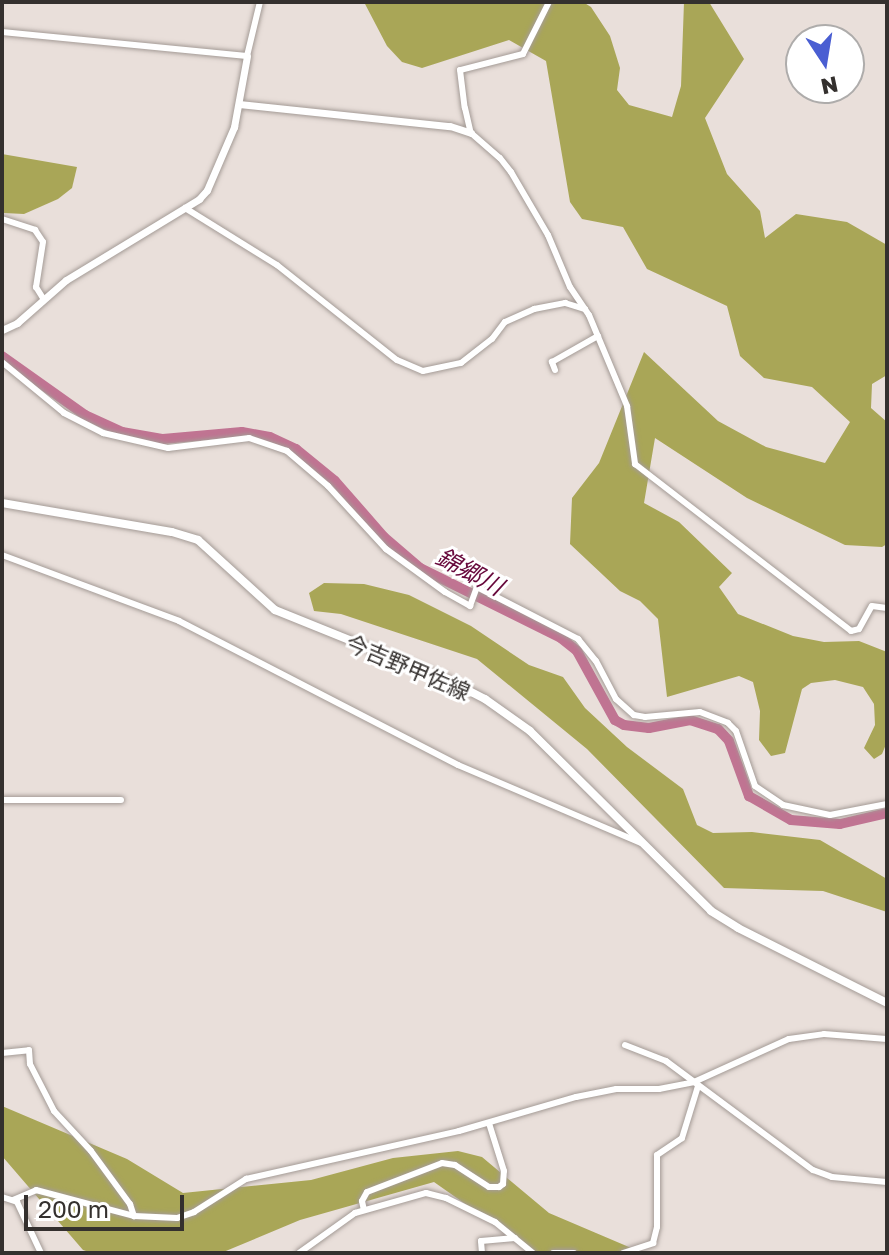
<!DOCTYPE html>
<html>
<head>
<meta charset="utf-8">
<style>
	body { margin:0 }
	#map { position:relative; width:889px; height:1255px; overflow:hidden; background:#e9dfda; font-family:"Golos Text","Noto Sans JP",sans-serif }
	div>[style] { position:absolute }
	.forest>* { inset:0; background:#a9a657 }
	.river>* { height:10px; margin:-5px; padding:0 5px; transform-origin:5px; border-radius:5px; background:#c07492 }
	.roads { filter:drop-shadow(0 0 2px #a49b96) drop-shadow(0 0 2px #a49b96) }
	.minor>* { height:6px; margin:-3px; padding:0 3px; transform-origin:3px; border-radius:3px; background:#fff }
	.tertiary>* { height:7px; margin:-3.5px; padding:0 3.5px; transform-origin:3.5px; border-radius:3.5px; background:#fff }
	.secondary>* { height:8px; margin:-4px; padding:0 4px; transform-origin:4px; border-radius:4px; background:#fff }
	span { translate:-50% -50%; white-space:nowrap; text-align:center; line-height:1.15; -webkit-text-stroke:6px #fff; paint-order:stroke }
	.street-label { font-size:22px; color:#34302e }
	.water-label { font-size:24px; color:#67083b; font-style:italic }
	.frame { position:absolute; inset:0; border:4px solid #34302e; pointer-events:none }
	.north { position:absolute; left:785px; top:24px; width:80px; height:80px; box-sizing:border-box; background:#fff; border:2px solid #aeacab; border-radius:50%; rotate:168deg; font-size:22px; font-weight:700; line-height:32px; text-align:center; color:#34302e }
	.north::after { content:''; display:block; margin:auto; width:28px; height:36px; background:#4a5ed2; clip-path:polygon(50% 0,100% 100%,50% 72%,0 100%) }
	.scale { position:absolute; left:24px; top:1195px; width:160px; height:36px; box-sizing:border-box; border:4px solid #34302e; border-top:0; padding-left:10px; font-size:24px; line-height:28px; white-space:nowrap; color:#34302e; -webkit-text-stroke:6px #fff; paint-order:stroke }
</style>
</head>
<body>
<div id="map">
	<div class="forest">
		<div style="clip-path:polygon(364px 2px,583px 2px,591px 7px,610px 36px,620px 68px,617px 90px,629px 105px,672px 117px,681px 86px,684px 2px,709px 2px,744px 59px,705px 118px,727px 174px,760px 211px,765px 238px,796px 214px,847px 222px,887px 245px,887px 375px,872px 384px,871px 408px,887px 422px,887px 544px,882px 547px,845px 545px,747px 498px,655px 438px,644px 503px,679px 522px,732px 573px,719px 587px,738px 614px,793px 636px,824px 642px,859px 641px,887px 652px,887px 742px,882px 754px,874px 759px,864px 748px,875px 725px,874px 704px,863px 687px,835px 680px,811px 683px,802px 689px,785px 753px,771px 756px,759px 740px,760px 711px,753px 682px,739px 676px,667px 697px,658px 619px,640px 601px,620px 591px,570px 544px,572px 498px,599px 463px,644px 352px,718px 421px,766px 447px,825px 463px,850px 422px,812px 387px,764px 378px,740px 356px,727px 306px,647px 269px,623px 227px,582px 219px,570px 202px,546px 61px,509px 40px,422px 68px,402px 62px,387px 46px)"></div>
		<div style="clip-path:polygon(2px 154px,77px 167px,72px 188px,58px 199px,24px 214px,4px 213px)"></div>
		<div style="clip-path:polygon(324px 583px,364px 584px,409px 595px,471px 626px,529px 665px,563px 677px,585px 708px,627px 747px,683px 789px,697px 825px,713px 833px,752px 832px,820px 840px,887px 879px,887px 912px,823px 891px,724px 888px,587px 749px,477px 659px,341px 614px,314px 611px,309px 593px)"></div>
		<div style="clip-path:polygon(2px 1106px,127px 1159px,183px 1193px,311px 1180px,393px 1158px,458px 1151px,482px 1157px,549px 1213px,643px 1253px,535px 1253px,434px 1182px,300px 1220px,221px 1253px,92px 1253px,83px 1250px,2px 1156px)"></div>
	</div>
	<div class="river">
		<div style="left:2px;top:356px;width:102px;rotate:35.4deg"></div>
		<div style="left:85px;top:415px;width:41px;rotate:24.7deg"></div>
		<div style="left:122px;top:432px;width:42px;rotate:9.7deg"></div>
		<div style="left:163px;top:439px;width:79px;rotate:-5.1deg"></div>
		<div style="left:242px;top:432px;width:28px;rotate:10deg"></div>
		<div style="left:270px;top:437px;width:29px;rotate:25deg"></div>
		<div style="left:296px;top:449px;width:50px;rotate:39.4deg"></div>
		<div style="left:335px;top:481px;width:74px;rotate:48.8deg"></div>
		<div style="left:384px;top:537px;width:48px;rotate:40.7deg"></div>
		<div style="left:420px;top:568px;width:157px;rotate:26.4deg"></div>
		<div style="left:561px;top:638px;width:21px;rotate:39deg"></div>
		<div style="left:577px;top:651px;width:79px;rotate:61.2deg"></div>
		<div style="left:615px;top:720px;width:10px;rotate:29deg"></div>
		<div style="left:624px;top:725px;width:25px;rotate:7deg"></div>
		<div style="left:649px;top:728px;width:42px;rotate:-11deg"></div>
		<div style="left:690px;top:720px;width:29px;rotate:18deg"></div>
		<div style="left:718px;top:729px;width:16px;rotate:47deg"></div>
		<div style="left:729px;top:741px;width:59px;rotate:70deg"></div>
		<div style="left:749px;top:796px;width:48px;rotate:29.7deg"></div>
		<div style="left:791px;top:820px;width:49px;rotate:4.7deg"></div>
		<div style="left:840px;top:824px;width:48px;rotate:-13.2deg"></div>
	</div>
	<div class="roads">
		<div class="minor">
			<div style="left:549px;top:2px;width:58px;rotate:116.6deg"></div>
			<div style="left:523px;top:54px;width:65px;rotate:165.7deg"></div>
			<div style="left:460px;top:70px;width:38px;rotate:83deg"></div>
			<div style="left:465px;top:108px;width:26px;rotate:77deg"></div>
			<div style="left:471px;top:133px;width:38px;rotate:41deg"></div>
			<div style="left:500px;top:158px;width:18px;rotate:52deg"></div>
			<div style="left:511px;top:172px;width:73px;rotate:59.6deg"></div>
			<div style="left:548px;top:235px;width:56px;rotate:67.1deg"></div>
			<div style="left:570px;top:287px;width:34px;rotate:56deg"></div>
			<div style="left:589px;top:315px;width:99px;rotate:67.3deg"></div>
			<div style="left:627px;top:406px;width:59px;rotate:82.1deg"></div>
			<div style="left:635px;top:464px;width:273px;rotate:37.7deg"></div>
			<div style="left:851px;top:631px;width:8px;rotate:-14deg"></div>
			<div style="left:859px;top:629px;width:26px;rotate:-61deg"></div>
			<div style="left:872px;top:606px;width:15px;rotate:8deg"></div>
			<div style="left:2px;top:32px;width:246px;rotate:5.6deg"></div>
			<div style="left:247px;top:56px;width:56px;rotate:-76.5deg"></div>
			<div style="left:185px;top:208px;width:108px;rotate:31.8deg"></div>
			<div style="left:277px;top:265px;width:153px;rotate:38.4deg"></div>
			<div style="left:397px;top:360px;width:28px;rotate:23deg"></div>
			<div style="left:423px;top:371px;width:39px;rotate:-12deg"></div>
			<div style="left:461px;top:363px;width:39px;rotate:-38deg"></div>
			<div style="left:492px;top:339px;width:21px;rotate:-53deg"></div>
			<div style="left:505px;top:322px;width:32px;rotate:-24deg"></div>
			<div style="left:534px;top:309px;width:32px;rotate:-11deg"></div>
			<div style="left:565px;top:303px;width:21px;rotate:17deg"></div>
			<div style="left:2px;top:219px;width:35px;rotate:18deg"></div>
			<div style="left:35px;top:230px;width:14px;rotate:56deg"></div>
			<div style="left:43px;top:242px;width:46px;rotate:98.8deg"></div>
			<div style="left:36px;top:287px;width:13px;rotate:58deg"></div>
			<div style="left:2px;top:362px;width:80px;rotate:39.4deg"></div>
			<div style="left:64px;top:413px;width:44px;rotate:27.1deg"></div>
			<div style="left:103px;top:433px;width:67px;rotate:13deg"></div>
			<div style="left:168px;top:448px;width:82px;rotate:-7deg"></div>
			<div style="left:249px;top:438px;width:40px;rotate:18.9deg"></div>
			<div style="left:287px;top:451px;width:54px;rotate:40.5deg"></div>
			<div style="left:328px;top:486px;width:86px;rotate:47.4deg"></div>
			<div style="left:386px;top:549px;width:73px;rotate:36.1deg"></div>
			<div style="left:445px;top:592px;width:29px;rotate:29deg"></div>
			<div style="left:470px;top:606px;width:20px;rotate:-70deg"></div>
			<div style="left:477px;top:587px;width:114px;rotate:27.2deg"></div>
			<div style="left:578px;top:639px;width:28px;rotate:51deg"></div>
			<div style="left:596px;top:661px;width:43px;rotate:62.2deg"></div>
			<div style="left:616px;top:699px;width:24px;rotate:42deg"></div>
			<div style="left:634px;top:715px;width:11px;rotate:10deg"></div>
			<div style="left:645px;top:717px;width:55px;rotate:-5.2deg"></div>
			<div style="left:700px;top:712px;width:30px;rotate:21deg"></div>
			<div style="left:728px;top:723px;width:11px;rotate:45deg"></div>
			<div style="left:736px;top:731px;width:58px;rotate:70.9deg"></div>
			<div style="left:755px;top:786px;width:34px;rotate:34deg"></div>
			<div style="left:783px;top:805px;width:48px;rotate:12deg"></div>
			<div style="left:830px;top:815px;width:58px;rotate:-10.9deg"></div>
			<div style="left:555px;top:370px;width:9px;rotate:-111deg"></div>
			<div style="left:552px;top:362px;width:53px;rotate:-29.5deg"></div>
			<div style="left:2px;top:555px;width:189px;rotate:20.4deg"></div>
			<div style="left:179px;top:621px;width:314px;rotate:27.3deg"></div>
			<div style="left:458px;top:765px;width:199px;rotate:23.1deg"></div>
			<div style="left:2px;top:800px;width:119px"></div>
			<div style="left:625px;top:1045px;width:44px;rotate:21.3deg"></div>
			<div style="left:666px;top:1061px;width:183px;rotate:36.6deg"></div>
			<div style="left:813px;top:1170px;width:20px;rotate:20deg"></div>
			<div style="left:832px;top:1177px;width:55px;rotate:5.2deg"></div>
			<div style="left:2px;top:1053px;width:27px;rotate:-6deg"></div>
			<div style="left:29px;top:1050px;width:14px;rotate:86deg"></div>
			<div style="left:30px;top:1064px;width:53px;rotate:62.9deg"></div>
			<div style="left:54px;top:1111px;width:54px;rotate:47.2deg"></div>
			<div style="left:91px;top:1151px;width:66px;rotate:53.7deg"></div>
			<div style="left:130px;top:1204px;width:13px;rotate:72deg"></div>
			<div style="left:2px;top:1197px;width:16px;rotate:18deg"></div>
			<div style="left:17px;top:1202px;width:56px;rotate:64.8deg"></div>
			<div style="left:13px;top:1200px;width:25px;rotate:-23deg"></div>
			<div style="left:36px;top:1190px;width:101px;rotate:14.9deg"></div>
			<div style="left:134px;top:1216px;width:43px;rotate:2.7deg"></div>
			<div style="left:177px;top:1218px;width:18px;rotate:-19deg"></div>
			<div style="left:194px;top:1212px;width:62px;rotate:-32.4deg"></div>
			<div style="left:246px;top:1179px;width:218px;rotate:-12.7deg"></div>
			<div style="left:459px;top:1131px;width:122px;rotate:-16.2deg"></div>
			<div style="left:576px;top:1097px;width:41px;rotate:-11.3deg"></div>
			<div style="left:616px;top:1089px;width:43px"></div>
			<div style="left:659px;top:1089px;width:36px;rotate:-11deg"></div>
			<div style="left:694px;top:1082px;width:104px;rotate:-24.4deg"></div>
			<div style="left:789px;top:1039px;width:35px;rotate:-8deg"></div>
			<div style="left:824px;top:1034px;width:63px;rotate:4.5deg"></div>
			<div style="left:364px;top:1210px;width:9px;rotate:-103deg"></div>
			<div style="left:362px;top:1201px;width:10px;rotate:-61deg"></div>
			<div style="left:367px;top:1192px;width:80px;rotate:-21.1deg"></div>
			<div style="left:442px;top:1163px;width:13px;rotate:9deg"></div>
			<div style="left:455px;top:1165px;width:40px;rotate:32.9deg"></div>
			<div style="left:489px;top:1187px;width:10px"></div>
			<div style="left:499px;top:1187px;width:5px;rotate:-37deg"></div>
			<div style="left:503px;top:1184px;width:13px;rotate:-86deg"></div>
			<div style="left:504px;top:1171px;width:50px;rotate:-107.4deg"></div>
			<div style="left:299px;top:1253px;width:69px;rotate:-35.5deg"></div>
			<div style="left:355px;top:1213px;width:74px;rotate:-15.7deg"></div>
			<div style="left:426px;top:1193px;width:21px;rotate:14deg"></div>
			<div style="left:446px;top:1198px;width:55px;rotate:26.1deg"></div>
			<div style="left:495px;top:1222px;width:49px;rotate:39.2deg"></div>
			<div style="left:482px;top:1253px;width:12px;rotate:-95deg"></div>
			<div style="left:481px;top:1241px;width:34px;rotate:-5deg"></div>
			<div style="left:553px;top:1253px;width:21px"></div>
			<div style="left:623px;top:1253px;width:32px;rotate:-18deg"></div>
			<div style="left:653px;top:1243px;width:16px;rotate:-76deg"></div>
			<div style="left:657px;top:1227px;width:72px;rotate:-90deg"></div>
			<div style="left:657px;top:1155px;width:30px;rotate:-34deg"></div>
			<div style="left:682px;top:1138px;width:54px;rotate:-72.9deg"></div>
		</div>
		<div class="tertiary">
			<div style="left:239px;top:104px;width:212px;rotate:6deg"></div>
			<div style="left:450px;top:126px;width:22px;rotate:18deg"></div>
			<div style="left:2px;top:330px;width:17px;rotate:-25deg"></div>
			<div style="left:17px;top:323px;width:65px;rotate:-41.3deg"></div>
			<div style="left:66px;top:280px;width:156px;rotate:-31.3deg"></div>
			<div style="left:199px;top:199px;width:12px;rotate:-48deg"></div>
			<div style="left:207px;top:190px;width:69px;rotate:-66.8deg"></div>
			<div style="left:234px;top:127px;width:72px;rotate:-79.6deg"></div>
		</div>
		<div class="secondary">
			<div style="left:2px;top:503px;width:172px;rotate:9.7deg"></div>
			<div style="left:172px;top:532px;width:27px;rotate:17deg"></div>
			<div style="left:198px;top:540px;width:104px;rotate:42.3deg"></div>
			<div style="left:275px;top:610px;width:187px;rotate:22deg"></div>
			<div style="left:448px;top:680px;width:42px;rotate:27.2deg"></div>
			<div style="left:485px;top:699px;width:55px;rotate:35.4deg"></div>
			<div style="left:530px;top:731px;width:255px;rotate:44.8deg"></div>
			<div style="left:711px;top:911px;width:32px;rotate:32deg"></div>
			<div style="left:738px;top:928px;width:167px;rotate:26.7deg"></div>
		</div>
	</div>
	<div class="street-label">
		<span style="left:408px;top:667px;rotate:23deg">今吉野甲佐線</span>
	</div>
	<div class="water-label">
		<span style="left:470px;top:571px;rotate:28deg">錦郷川</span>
	</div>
	<div class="frame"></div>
	<div class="north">N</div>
	<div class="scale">200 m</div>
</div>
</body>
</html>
